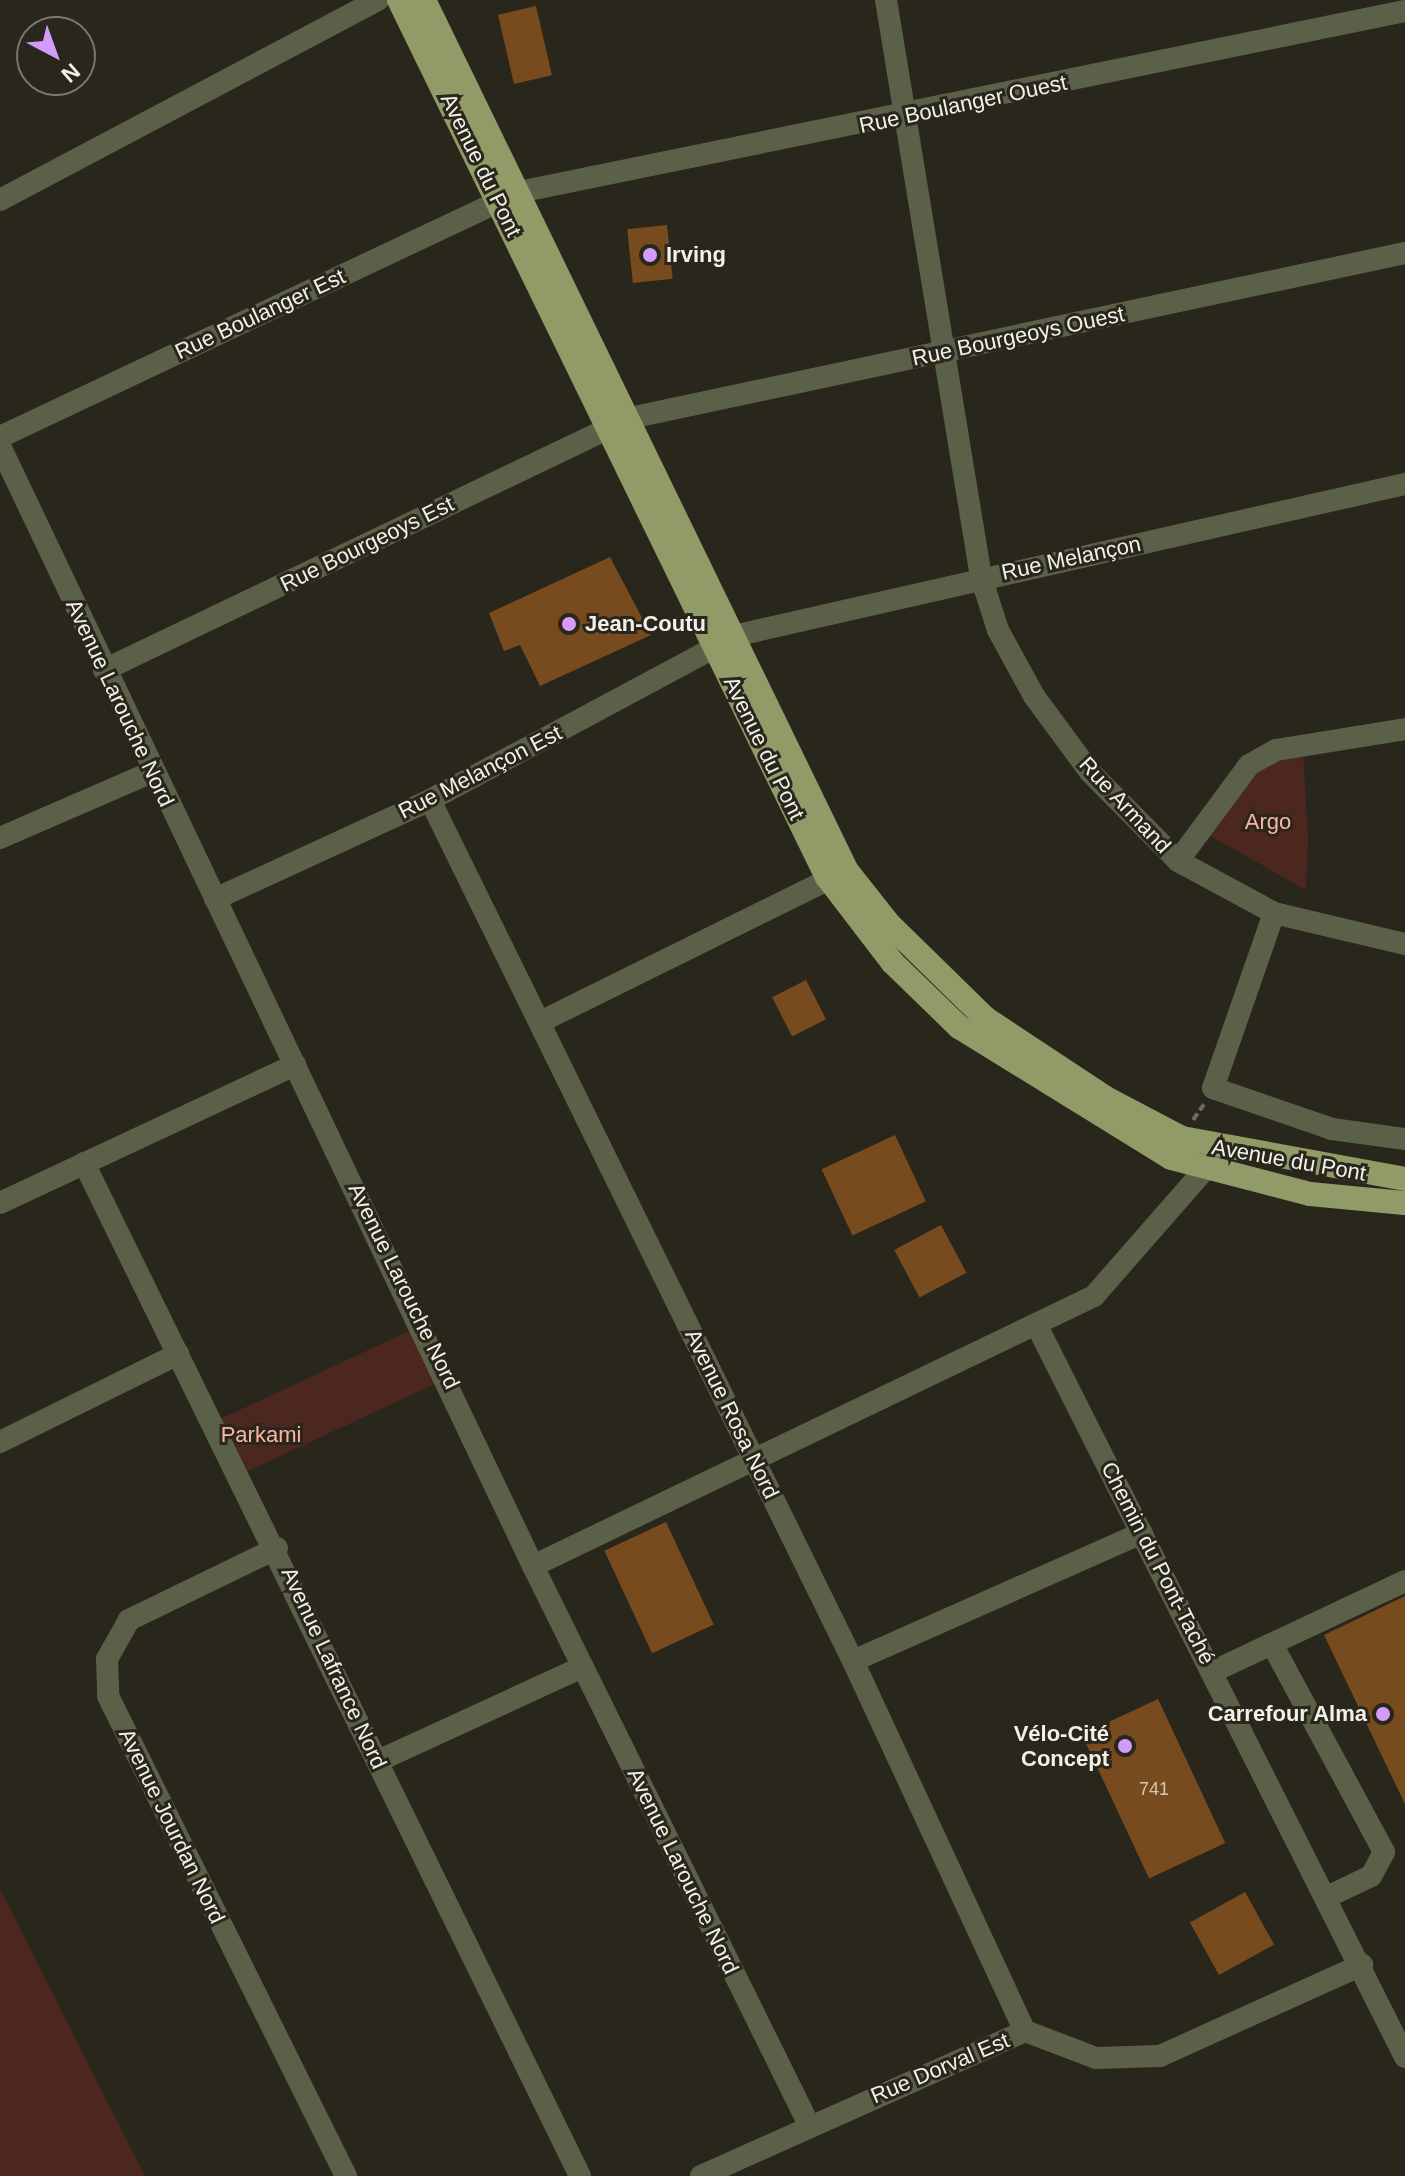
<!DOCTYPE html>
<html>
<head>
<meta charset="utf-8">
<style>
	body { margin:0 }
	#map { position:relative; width:1405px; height:2176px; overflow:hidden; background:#29261c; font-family:Helvetica,sans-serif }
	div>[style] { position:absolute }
	.green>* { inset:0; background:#4b271f; transform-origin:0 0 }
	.building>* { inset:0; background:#784b1f; transform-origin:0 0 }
	.path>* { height:4px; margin-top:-2px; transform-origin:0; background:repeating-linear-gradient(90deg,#6e6b62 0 8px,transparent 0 12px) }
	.minor>* { height:22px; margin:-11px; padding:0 11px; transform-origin:11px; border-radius:11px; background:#5b6148 }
	.major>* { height:24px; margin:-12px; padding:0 12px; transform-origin:12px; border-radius:12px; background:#909b68 }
	.dots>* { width:22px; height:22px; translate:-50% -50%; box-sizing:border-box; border:4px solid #29261c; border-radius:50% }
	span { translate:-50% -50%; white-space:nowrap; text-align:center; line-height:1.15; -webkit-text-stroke:6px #29261c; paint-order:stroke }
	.number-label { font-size:18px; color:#d4c7b6 }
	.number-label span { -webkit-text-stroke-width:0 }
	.street-label { font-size:22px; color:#f2f0e9 }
	.poi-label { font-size:22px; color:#f2f0e9; font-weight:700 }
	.left { translate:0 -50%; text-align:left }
	.right { translate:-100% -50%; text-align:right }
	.park-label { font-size:22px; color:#ffb4a2 }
	.north { position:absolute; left:16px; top:16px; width:80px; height:80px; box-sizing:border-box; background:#29261c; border:2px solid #79776e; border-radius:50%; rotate:139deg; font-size:22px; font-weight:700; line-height:32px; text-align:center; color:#f2f0e9 }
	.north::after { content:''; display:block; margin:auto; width:28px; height:36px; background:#d39cfc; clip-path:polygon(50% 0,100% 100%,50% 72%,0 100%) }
</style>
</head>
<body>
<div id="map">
	<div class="green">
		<div style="clip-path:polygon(1303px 752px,1308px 837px,1306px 890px,1209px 835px,1263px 762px)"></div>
		<div style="left:424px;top:1324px;width:59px;height:233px;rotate:65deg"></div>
		<div style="clip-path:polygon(0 1889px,145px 2176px,0 2176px)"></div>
	</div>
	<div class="building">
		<div style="left:536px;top:6px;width:71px;height:39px;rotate:77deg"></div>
		<div style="left:667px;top:225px;width:54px;height:40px;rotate:84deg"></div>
		<div style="clip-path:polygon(610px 557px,651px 635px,540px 686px,520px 645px,504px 651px,489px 613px)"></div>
		<div style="left:806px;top:980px;width:44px;height:38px;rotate:63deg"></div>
		<div style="left:895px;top:1135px;width:73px;height:81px;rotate:65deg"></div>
		<div style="left:941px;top:1225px;width:54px;height:53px;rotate:62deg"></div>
		<div style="left:666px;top:1522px;width:113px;height:68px;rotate:65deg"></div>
		<div style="clip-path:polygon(1405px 1596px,1405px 1804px,1324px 1635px)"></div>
		<div style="left:1158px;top:1699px;width:159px;height:84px;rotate:65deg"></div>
		<div style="left:1245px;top:1892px;width:60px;height:63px;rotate:61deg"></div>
	</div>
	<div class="path">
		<div style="left:1193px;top:1120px;width:19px;rotate:-55deg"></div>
	</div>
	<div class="minor">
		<div style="left:886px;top:0;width:585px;rotate:80.65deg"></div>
		<div style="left:981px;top:577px;width:56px;rotate:72.2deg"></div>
		<div style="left:998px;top:630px;width:75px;rotate:61.4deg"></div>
		<div style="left:1034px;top:696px;width:94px;rotate:53.6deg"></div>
		<div style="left:1090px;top:772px;width:125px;rotate:45.3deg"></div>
		<div style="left:1178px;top:861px;width:109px;rotate:28.4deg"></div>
		<div style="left:1274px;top:913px;width:135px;rotate:13.3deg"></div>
		<div style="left:0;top:200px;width:428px;rotate:-27.9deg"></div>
		<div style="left:0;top:437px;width:574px;rotate:-25.27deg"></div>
		<div style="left:519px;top:192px;width:904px;rotate:-11.55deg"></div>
		<div style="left:0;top:446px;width:1240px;rotate:64.55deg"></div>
		<div style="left:533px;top:1566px;width:623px;rotate:63.72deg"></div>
		<div style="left:104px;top:670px;width:583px;rotate:-25.6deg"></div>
		<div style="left:630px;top:418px;width:792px;rotate:-12.02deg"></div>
		<div style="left:430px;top:800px;width:959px;rotate:63.84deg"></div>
		<div style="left:853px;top:1661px;width:408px;rotate:65.1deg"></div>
		<div style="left:0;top:838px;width:166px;rotate:-23.5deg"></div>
		<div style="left:1178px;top:861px;width:119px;rotate:-53.5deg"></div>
		<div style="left:1249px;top:765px;width:31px;rotate:-29deg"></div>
		<div style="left:1276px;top:750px;width:131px;rotate:-9.2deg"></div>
		<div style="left:215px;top:899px;width:237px;rotate:-24.7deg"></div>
		<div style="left:430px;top:800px;width:349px;rotate:-28.2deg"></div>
		<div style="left:738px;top:635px;width:684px;rotate:-12.76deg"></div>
		<div style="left:1274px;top:913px;width:185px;rotate:109.2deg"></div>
		<div style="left:1213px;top:1088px;width:126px;rotate:19deg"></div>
		<div style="left:1332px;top:1129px;width:74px;rotate:7.8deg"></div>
		<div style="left:542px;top:1021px;width:335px;rotate:-26.3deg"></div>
		<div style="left:84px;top:1163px;width:1128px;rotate:63.91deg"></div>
		<div style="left:0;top:1203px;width:326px;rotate:-25.1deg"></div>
		<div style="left:1038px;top:1328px;width:816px;rotate:63.28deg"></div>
		<div style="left:0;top:1442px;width:199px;rotate:-26.3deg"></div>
		<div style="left:277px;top:1548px;width:165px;rotate:154.1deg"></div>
		<div style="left:129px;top:1620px;width:45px;rotate:119.4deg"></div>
		<div style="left:107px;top:1659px;width:37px;rotate:88deg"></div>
		<div style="left:108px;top:1696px;width:536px;rotate:63.63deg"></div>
		<div style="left:533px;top:1566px;width:623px;rotate:-25.7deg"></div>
		<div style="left:1094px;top:1296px;width:194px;rotate:-48.8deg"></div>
		<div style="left:1272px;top:1644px;width:236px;rotate:61.7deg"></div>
		<div style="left:1384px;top:1852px;width:27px;rotate:118deg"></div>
		<div style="left:1371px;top:1876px;width:49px;rotate:154.5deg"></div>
		<div style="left:853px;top:1661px;width:316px;rotate:-23.9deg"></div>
		<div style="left:1212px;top:1672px;width:213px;rotate:-25.2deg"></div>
		<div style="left:378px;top:1761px;width:225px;rotate:-24.7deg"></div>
		<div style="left:701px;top:2176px;width:355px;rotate:-24.1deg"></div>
		<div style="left:1025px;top:2031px;width:76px;rotate:20.8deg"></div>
		<div style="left:1096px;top:2058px;width:64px;rotate:-1.8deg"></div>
		<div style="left:1160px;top:2056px;width:222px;rotate:-24.3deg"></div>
	</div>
	<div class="major">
		<div style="left:399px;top:0;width:976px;rotate:63.99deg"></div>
		<div style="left:827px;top:877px;width:108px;rotate:52.5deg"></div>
		<div style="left:893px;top:963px;width:92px;rotate:44.1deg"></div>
		<div style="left:959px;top:1027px;width:249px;rotate:31.7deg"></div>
		<div style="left:1171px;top:1158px;width:144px;rotate:14.5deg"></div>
		<div style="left:1310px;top:1194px;width:95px;rotate:5.4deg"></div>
		<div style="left:424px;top:0;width:968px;rotate:64.1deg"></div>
		<div style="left:847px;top:871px;width:66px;rotate:51.7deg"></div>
		<div style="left:888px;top:923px;width:136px;rotate:44.4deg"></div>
		<div style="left:985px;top:1018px;width:145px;rotate:33.5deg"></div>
		<div style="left:1106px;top:1098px;width:86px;rotate:27.8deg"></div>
		<div style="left:1182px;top:1138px;width:227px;rotate:10.4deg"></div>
	</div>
	<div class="dots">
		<div style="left:650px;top:255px;background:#d39cfc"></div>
		<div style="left:569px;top:624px;background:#d39cfc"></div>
		<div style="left:1383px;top:1714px;background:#d39cfc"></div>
		<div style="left:1125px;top:1746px;background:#d39cfc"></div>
	</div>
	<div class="number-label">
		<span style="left:1154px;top:1789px">741</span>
	</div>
	<div class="street-label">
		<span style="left:963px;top:104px;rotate:-12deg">Rue Boulanger Ouest</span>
		<span style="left:481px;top:165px;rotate:64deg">Avenue du Pont</span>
		<span style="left:260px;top:314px;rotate:-25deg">Rue Boulanger Est</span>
		<span style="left:1018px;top:336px;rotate:-12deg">Rue Bourgeoys Ouest</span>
		<span style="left:367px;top:544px;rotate:-26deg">Rue Bourgeoys Est</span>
		<span style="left:1071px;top:558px;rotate:-12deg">Rue Melançon</span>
		<span style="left:120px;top:703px;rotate:65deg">Avenue Larouche Nord</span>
		<span style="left:764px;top:748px;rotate:64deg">Avenue du Pont</span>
		<span style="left:480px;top:772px;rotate:-27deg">Rue Melançon Est</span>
		<span style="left:1125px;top:805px;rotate:47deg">Rue Armand</span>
		<span style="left:1289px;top:1160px;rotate:10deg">Avenue du Pont</span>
		<span style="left:404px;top:1286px;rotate:64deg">Avenue Larouche Nord</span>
		<span style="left:732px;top:1414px;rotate:64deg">Avenue Rosa Nord</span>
		<span style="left:1158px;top:1563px;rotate:63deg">Chemin du Pont-Taché</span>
		<span style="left:334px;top:1668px;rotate:65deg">Avenue Lafrance Nord</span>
		<span style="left:172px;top:1826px;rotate:64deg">Avenue Jourdan Nord</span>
		<span style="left:683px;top:1871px;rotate:64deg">Avenue Larouche Nord</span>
		<span style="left:940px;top:2068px;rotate:-23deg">Rue Dorval Est</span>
	</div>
	<div class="poi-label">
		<span class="left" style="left:666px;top:255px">Irving</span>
		<span class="left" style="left:585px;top:624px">Jean-Coutu</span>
		<span class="right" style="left:1367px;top:1714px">Carrefour Alma</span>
		<span class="right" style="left:1109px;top:1746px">Vélo-Cité<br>Concept</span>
	</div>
	<div class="park-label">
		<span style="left:1268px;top:822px">Argo</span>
		<span style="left:261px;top:1435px">Parkami</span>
	</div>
	<div class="north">N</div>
</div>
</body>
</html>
